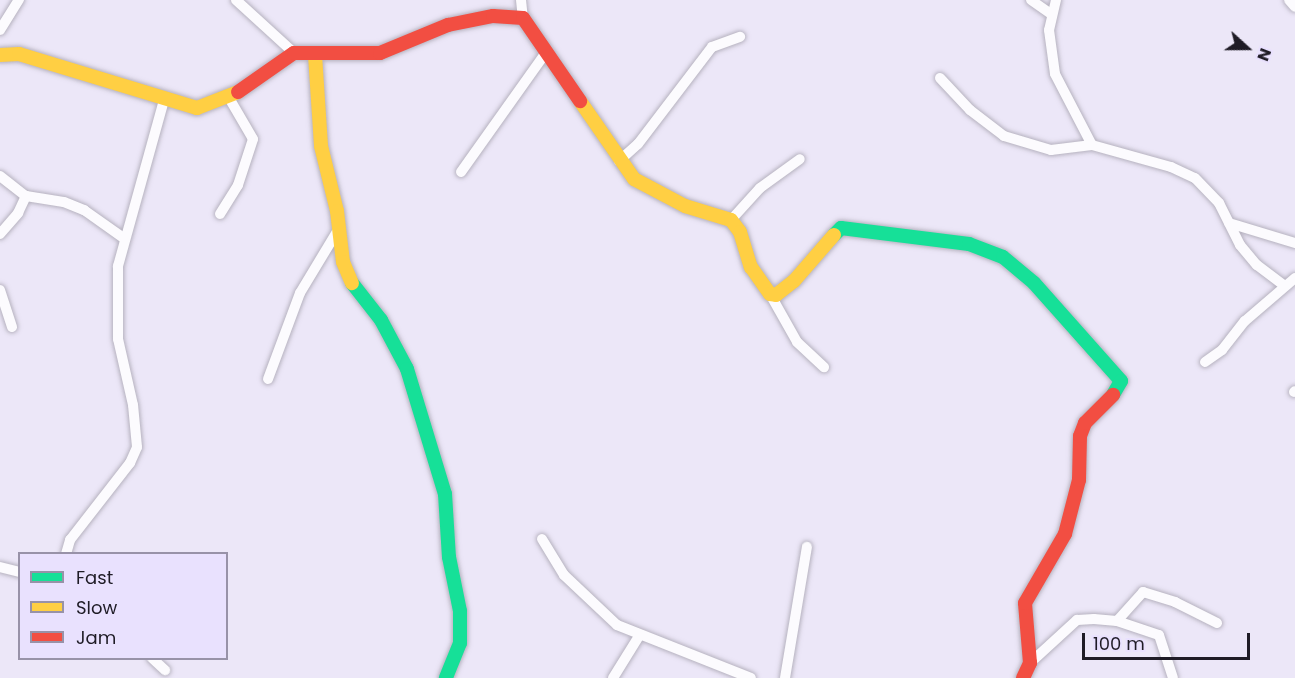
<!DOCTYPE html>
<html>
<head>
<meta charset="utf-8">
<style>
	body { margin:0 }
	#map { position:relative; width:1295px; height:678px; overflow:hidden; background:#ece7f8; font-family:Poppins,sans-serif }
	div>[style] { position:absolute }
	.roads { filter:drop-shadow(0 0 2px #b6b2bf) drop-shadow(0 0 2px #b6b2bf) }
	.street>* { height:10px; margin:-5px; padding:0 5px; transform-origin:5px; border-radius:5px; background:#fcfbfe }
	.fast>* { height:14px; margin:-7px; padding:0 7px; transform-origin:7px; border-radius:7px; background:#16e098 }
	.slow>* { height:14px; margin:-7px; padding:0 7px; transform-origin:7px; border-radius:7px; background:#ffcf43 }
	.jam>* { height:14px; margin:-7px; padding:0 7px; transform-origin:7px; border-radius:7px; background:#f24e42 }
	span { translate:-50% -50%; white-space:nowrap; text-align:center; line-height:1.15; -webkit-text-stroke:6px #e9e1fe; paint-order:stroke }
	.legend { position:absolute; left:18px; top:552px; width:210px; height:108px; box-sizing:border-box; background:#e9e1fe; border:2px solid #9892a8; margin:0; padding:8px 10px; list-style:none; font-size:18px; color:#1f1c26 }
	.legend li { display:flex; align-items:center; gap:12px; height:30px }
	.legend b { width:30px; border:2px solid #9892a8 }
	.north { position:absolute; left:1217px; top:18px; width:60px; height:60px; -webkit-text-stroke:4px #e9e1fe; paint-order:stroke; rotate:111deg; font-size:16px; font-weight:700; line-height:24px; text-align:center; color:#1f1c26 }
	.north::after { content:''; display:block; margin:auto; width:21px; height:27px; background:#1f1c26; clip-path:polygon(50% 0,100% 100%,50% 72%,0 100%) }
	.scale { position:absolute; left:1082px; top:633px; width:168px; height:27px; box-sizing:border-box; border:3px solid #1f1c26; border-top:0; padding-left:8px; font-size:18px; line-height:21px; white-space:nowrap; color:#1f1c26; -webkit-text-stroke:4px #e9e1fe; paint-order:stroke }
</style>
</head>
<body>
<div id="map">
	<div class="roads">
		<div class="street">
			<div style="left:236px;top:0;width:79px;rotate:42.4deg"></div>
			<div style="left:521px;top:0;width:18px;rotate:84deg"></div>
			<div style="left:1031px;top:0;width:24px;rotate:35deg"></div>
			<div style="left:1056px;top:0;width:31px;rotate:103deg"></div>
			<div style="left:1049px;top:30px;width:44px;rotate:82.2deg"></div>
			<div style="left:1055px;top:74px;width:80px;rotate:62.5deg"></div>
			<div style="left:1092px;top:145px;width:82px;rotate:15.6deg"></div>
			<div style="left:1171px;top:167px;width:26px;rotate:25deg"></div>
			<div style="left:1195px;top:178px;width:35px;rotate:46deg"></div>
			<div style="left:1219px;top:203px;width:47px;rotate:63.4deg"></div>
			<div style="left:1240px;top:245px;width:26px;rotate:50deg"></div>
			<div style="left:1257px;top:265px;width:34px;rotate:37deg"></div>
			<div style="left:1289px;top:0;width:9px;rotate:49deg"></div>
			<div style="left:0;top:30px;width:36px;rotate:-58deg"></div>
			<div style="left:940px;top:78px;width:44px;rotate:46.8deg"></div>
			<div style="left:970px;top:110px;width:43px;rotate:37.4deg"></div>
			<div style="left:1004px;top:136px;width:49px;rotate:16.6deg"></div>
			<div style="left:1051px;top:150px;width:41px;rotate:-7deg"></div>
			<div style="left:619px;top:161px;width:25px;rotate:-42deg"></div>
			<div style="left:638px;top:144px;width:122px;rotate:-52.7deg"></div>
			<div style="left:712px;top:47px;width:30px;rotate:-20deg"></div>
			<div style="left:461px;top:172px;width:148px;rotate:-54.6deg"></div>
			<div style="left:0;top:176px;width:33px;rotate:38deg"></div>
			<div style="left:26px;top:196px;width:38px;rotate:9deg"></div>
			<div style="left:64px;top:202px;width:22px;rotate:22deg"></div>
			<div style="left:84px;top:210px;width:50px;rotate:35.3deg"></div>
			<div style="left:220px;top:214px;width:34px;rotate:-58deg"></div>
			<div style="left:238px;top:185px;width:48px;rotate:-71.9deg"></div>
			<div style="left:253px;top:139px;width:48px;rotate:-120.3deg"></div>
			<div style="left:731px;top:220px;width:43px;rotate:-47.8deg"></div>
			<div style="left:760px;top:188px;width:49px;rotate:-35.9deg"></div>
			<div style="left:1229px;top:223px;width:69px;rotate:16.9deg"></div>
			<div style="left:0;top:234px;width:28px;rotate:-49deg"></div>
			<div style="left:18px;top:213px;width:19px;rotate:-65deg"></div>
			<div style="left:0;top:290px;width:39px;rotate:72deg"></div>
			<div style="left:770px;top:294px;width:55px;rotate:60.6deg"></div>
			<div style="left:797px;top:342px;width:37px;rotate:43deg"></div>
			<div style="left:1205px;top:362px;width:21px;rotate:-35deg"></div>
			<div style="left:1222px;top:350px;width:37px;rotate:-52deg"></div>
			<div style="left:1245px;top:321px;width:66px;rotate:-40.7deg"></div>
			<div style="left:268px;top:379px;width:92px;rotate:-69.6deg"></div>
			<div style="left:300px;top:293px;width:74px;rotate:-58.9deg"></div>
			<div style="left:1294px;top:392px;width:1px;rotate:-45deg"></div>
			<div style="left:542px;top:539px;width:42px;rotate:58.6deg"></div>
			<div style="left:564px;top:575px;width:73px;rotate:43.3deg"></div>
			<div style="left:617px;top:625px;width:144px;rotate:21.6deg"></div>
			<div style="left:66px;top:554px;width:15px;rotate:-74deg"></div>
			<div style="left:70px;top:540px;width:98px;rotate:-52.1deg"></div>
			<div style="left:130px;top:463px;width:17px;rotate:-66deg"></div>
			<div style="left:137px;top:447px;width:42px;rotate:-95.4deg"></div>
			<div style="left:133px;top:405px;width:68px;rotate:-102.8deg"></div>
			<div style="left:118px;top:339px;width:73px;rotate:-90deg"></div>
			<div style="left:118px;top:266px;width:172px;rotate:-74.5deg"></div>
			<div style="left:0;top:567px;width:21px;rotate:14deg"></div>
			<div style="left:1117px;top:621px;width:39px;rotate:-48deg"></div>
			<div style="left:1143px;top:592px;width:34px;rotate:17deg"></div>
			<div style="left:1175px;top:602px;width:47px;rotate:26.6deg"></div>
			<div style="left:152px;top:658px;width:18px;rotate:43deg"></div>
			<div style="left:1030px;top:663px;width:64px;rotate:-42.5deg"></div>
			<div style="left:1077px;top:620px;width:17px;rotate:-3deg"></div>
			<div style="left:1094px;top:619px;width:23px;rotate:5deg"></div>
			<div style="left:1117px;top:621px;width:44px;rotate:18.4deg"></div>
			<div style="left:1159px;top:635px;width:45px;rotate:72deg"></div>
			<div style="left:613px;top:678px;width:49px;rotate:-58.2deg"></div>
			<div style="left:785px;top:678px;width:133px;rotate:-80.5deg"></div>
		</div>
		<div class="fast">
			<div style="left:834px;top:235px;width:10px;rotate:-45deg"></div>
			<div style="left:841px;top:228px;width:129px;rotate:7.1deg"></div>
			<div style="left:969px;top:244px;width:36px;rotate:21deg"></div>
			<div style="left:1003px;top:257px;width:40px;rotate:40deg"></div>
			<div style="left:1034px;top:283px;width:131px;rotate:48.4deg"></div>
			<div style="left:1121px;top:381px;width:16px;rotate:120deg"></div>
			<div style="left:352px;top:283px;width:47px;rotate:51.9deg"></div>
			<div style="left:381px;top:320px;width:55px;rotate:62deg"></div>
			<div style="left:407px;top:369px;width:131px;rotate:73.1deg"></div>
			<div style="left:445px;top:494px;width:63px;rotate:86.4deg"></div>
			<div style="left:449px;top:557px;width:55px;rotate:78.5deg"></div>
			<div style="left:460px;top:611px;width:32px;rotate:90deg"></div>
			<div style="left:460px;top:643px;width:38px;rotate:112deg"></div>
		</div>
		<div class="slow">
			<div style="left:0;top:55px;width:19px;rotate:-3deg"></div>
			<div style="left:19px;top:54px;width:186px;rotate:16.9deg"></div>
			<div style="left:197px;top:108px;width:44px;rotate:-21.3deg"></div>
			<div style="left:315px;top:55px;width:91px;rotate:86.2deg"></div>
			<div style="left:321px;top:146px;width:67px;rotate:76.2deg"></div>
			<div style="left:337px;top:211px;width:51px;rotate:83.3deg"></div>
			<div style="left:343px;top:262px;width:23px;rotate:67deg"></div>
			<div style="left:580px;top:101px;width:95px;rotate:55.3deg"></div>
			<div style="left:634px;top:179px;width:58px;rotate:27.9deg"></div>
			<div style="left:685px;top:206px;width:48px;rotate:16.9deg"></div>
			<div style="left:731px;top:220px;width:15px;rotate:53deg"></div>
			<div style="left:740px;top:232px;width:37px;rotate:73deg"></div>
			<div style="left:751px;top:267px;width:33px;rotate:55deg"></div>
			<div style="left:770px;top:294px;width:6px;rotate:9deg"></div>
			<div style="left:776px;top:295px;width:23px;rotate:-38deg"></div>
			<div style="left:794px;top:281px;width:61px;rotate:-49deg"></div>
		</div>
		<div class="jam">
			<div style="left:238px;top:92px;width:68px;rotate:-34.9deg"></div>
			<div style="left:294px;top:53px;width:86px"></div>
			<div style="left:380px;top:53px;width:74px;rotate:-22.4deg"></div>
			<div style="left:448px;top:25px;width:46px;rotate:-11.3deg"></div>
			<div style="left:493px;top:16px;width:30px;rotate:4deg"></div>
			<div style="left:523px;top:18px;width:101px;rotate:55.5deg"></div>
			<div style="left:1023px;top:678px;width:17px;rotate:-65deg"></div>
			<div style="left:1030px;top:663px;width:60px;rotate:-94.8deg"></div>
			<div style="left:1025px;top:603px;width:80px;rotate:-59.9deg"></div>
			<div style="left:1065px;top:534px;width:56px;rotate:-75.5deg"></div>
			<div style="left:1079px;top:480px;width:44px;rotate:-88.7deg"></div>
			<div style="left:1080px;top:436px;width:14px;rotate:-69deg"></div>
			<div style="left:1085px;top:423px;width:40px;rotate:-45deg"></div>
		</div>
	</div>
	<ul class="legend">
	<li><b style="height:8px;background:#16e098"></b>Fast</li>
	<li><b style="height:8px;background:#ffcf43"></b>Slow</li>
	<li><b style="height:8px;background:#f24e42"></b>Jam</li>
	</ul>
	<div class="north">N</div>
	<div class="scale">100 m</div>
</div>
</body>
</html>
